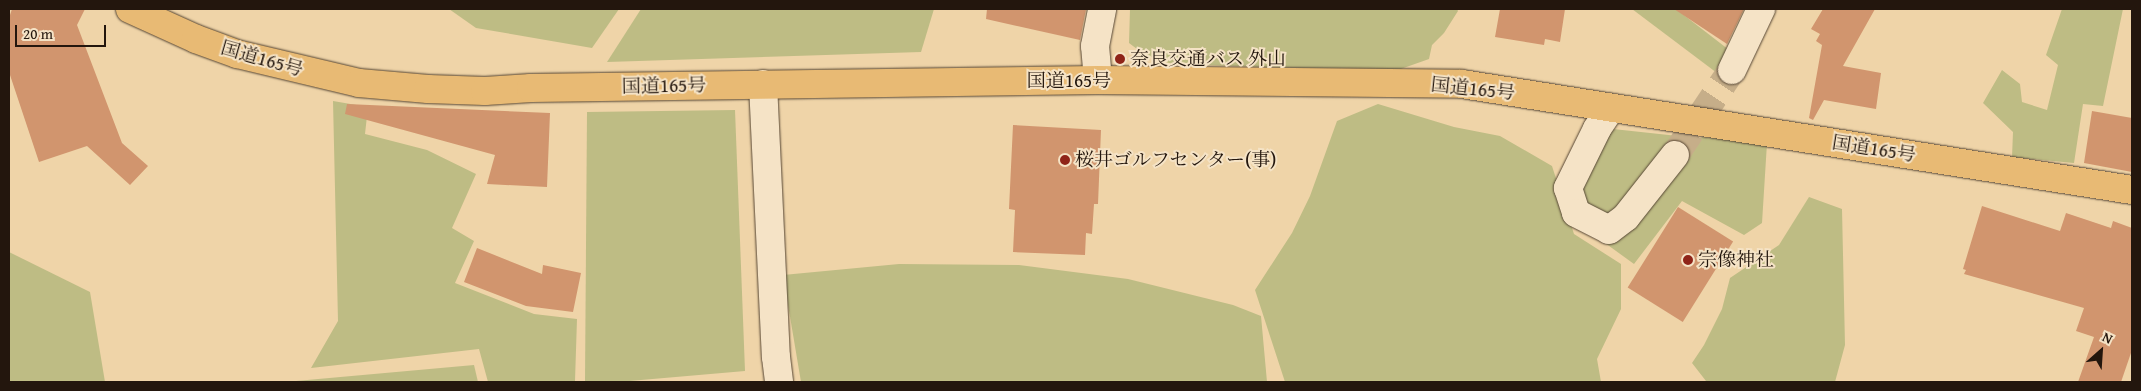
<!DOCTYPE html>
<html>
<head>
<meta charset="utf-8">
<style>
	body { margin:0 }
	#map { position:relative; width:2141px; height:391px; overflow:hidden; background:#efd4a8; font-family:"Gentium Book Plus","Noto Serif JP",serif }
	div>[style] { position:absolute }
	.green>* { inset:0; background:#bebc84 }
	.building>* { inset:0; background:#d1956e; transform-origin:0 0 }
	.minor-tunnel>* { height:28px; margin-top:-14px; transform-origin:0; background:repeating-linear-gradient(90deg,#c6ae89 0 28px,transparent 0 42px) }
	.roads { filter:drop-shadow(0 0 1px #564634) drop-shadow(0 0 1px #564634) }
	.minor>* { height:28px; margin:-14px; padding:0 14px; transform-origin:14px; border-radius:14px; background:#f5e3c6 }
	.highway>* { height:28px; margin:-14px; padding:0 14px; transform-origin:14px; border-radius:14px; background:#e8ba74 }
	.dots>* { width:14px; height:14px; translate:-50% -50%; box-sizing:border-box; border:2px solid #f5e3c6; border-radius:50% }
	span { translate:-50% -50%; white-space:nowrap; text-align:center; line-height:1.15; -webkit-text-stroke:4px #f5e3c6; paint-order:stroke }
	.street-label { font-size:19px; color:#23160d }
	.poi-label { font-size:19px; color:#23160d }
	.left { translate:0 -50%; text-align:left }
	.frame { position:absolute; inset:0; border:10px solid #23160d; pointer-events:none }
	.north { position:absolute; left:2076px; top:326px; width:50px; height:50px; -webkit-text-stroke:4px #f5e3c6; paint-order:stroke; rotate:26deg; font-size:14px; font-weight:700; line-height:20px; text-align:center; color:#23160d }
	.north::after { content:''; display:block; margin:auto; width:18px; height:22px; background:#23160d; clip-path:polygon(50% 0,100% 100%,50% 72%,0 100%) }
	.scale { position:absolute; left:15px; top:25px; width:91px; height:22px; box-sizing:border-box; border:2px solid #23160d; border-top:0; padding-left:6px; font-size:15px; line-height:18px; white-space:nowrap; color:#23160d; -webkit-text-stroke:4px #f5e3c6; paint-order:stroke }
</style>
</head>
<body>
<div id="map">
	<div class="green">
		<div style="clip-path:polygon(449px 9px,619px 9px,592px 48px,476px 28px)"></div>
		<div style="clip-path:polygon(641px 9px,934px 9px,921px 52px,607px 62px)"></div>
		<div style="clip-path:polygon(1130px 9px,1457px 9px,1458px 11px,1444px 33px,1432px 45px,1429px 59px,1395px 71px,1172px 64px,1145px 55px,1129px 43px)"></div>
		<div style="clip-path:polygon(1632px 9px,1676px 9px,1733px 53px,1717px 73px)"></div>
		<div style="clip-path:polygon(2062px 9px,2123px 9px,2103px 106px,2083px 104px,2074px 163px,2012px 157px,2013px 132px,1983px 103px,2002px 70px,2020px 84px,2022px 102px,2047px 110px,2058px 65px,2046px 55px)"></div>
		<div style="clip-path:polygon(333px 101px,368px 107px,365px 134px,427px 150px,476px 174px,452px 228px,474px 241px,455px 283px,534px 314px,577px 319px,575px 381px,488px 382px,479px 349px,311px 368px,338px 321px)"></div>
		<div style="clip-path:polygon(1378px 104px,1454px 127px,1500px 136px,1552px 166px,1574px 234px,1621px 264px,1621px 309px,1597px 359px,1601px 382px,1285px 382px,1255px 290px,1292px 233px,1310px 196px,1337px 121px)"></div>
		<div style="clip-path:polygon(735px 110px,745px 371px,618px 382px,585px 382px,587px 112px)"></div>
		<div style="clip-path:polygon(1613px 129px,1678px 136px,1638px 187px,1611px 218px,1581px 203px,1578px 187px)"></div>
		<div style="clip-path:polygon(1702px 137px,1767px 143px,1762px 223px,1744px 235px,1682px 201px,1634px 264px,1605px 243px)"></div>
		<div style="clip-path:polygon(1809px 197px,1842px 209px,1845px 345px,1835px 382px,1706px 381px,1692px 363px,1704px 345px,1722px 309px,1730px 278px,1779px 245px)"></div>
		<div style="clip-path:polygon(9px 252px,90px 292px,105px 382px,9px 382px)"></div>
		<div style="clip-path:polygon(899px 264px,1019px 265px,1128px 279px,1233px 305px,1261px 316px,1267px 382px,801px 382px,783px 275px)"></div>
		<div style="clip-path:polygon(474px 365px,478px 382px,296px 381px)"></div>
	</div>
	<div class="building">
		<div style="clip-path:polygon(12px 9px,85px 9px,77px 25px,122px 143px,148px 166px,130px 185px,87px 146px,39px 162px,9px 72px,9px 18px)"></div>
		<div style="clip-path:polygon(987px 9px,1086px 9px,1080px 40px,986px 19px)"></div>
		<div style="clip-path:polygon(1500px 9px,1565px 9px,1560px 42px,1545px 39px,1544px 45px,1495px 37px)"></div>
		<div style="clip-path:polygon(1674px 9px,1744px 9px,1727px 44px)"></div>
		<div style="clip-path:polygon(1823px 9px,1875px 9px,1843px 66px,1881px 73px,1876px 109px,1824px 100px,1813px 120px,1809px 118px,1822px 45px,1816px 41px,1820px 34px,1811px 29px)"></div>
		<div style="clip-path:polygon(347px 104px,550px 113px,547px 187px,487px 184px,495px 155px,345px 114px)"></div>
		<div style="clip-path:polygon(2092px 111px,2132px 118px,2132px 172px,2084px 163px)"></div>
		<div style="clip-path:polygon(1013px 125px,1101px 130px,1098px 204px,1094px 204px,1092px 234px,1086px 233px,1085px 255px,1013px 252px,1015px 210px,1009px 209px)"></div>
		<div style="clip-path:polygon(1982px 206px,2060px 231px,2066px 213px,2111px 228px,2113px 221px,2132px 228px,2132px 350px,2121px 382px,2078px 382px,2094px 337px,2076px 331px,2084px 308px,1964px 274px,1966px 270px,1963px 269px)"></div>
		<div style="left:1678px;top:207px;width:65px;height:95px;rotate:32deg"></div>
		<div style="clip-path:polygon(477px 248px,542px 274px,543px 265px,581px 273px,573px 312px,526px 306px,464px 282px)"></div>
	</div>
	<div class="minor-tunnel">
		<div style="left:1675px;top:155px;width:102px;rotate:-56.2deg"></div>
	</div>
	<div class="roads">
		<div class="minor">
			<div style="left:1732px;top:70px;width:68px;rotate:-64.6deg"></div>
			<div style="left:1098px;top:80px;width:34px;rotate:-95deg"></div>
			<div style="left:1095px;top:46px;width:38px;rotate:-79deg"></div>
			<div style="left:763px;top:84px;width:273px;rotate:87.3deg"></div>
			<div style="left:776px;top:357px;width:25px;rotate:83deg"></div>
			<div style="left:1611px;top:108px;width:25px;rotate:124deg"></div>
			<div style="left:1597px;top:129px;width:66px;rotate:116.2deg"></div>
			<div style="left:1568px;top:188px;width:26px;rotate:72deg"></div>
			<div style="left:1576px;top:213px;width:37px;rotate:27deg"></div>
			<div style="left:1609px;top:230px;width:21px;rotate:-37deg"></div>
			<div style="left:1626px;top:217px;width:79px;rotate:-51.7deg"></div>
		</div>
		<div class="highway">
			<div style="left:130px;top:9px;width:72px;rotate:24.4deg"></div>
			<div style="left:196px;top:39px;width:44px;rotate:20.1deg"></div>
			<div style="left:237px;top:54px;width:125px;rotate:13.4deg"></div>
			<div style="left:359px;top:83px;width:69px;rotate:5deg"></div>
			<div style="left:428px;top:89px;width:57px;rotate:2deg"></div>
			<div style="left:485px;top:91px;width:46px;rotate:-3.7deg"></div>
			<div style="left:531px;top:88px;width:567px;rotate:-0.81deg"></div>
			<div style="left:1098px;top:80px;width:364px;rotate:0.6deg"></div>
			<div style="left:1462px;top:84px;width:678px;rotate:8.99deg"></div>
		</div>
	</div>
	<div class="dots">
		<div style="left:1120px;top:59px;background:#8f2418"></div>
		<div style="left:1065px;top:160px;background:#8f2418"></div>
		<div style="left:1688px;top:260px;background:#8f2418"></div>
	</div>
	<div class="street-label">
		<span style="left:262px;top:59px;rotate:16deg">国道165号</span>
		<span style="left:1069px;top:81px">国道165号</span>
		<span style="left:664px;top:86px;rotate:-1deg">国道165号</span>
		<span style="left:1473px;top:89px;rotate:6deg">国道165号</span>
		<span style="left:1874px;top:149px;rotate:9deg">国道165号</span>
	</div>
	<div class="poi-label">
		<span class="left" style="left:1130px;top:59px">奈良交通バス 外山</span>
		<span class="left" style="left:1075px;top:160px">桜井ゴルフセンター(事)</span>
		<span class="left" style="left:1698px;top:260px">宗像神社</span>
	</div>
	<div class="frame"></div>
	<div class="north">N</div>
	<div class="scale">20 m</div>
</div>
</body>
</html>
